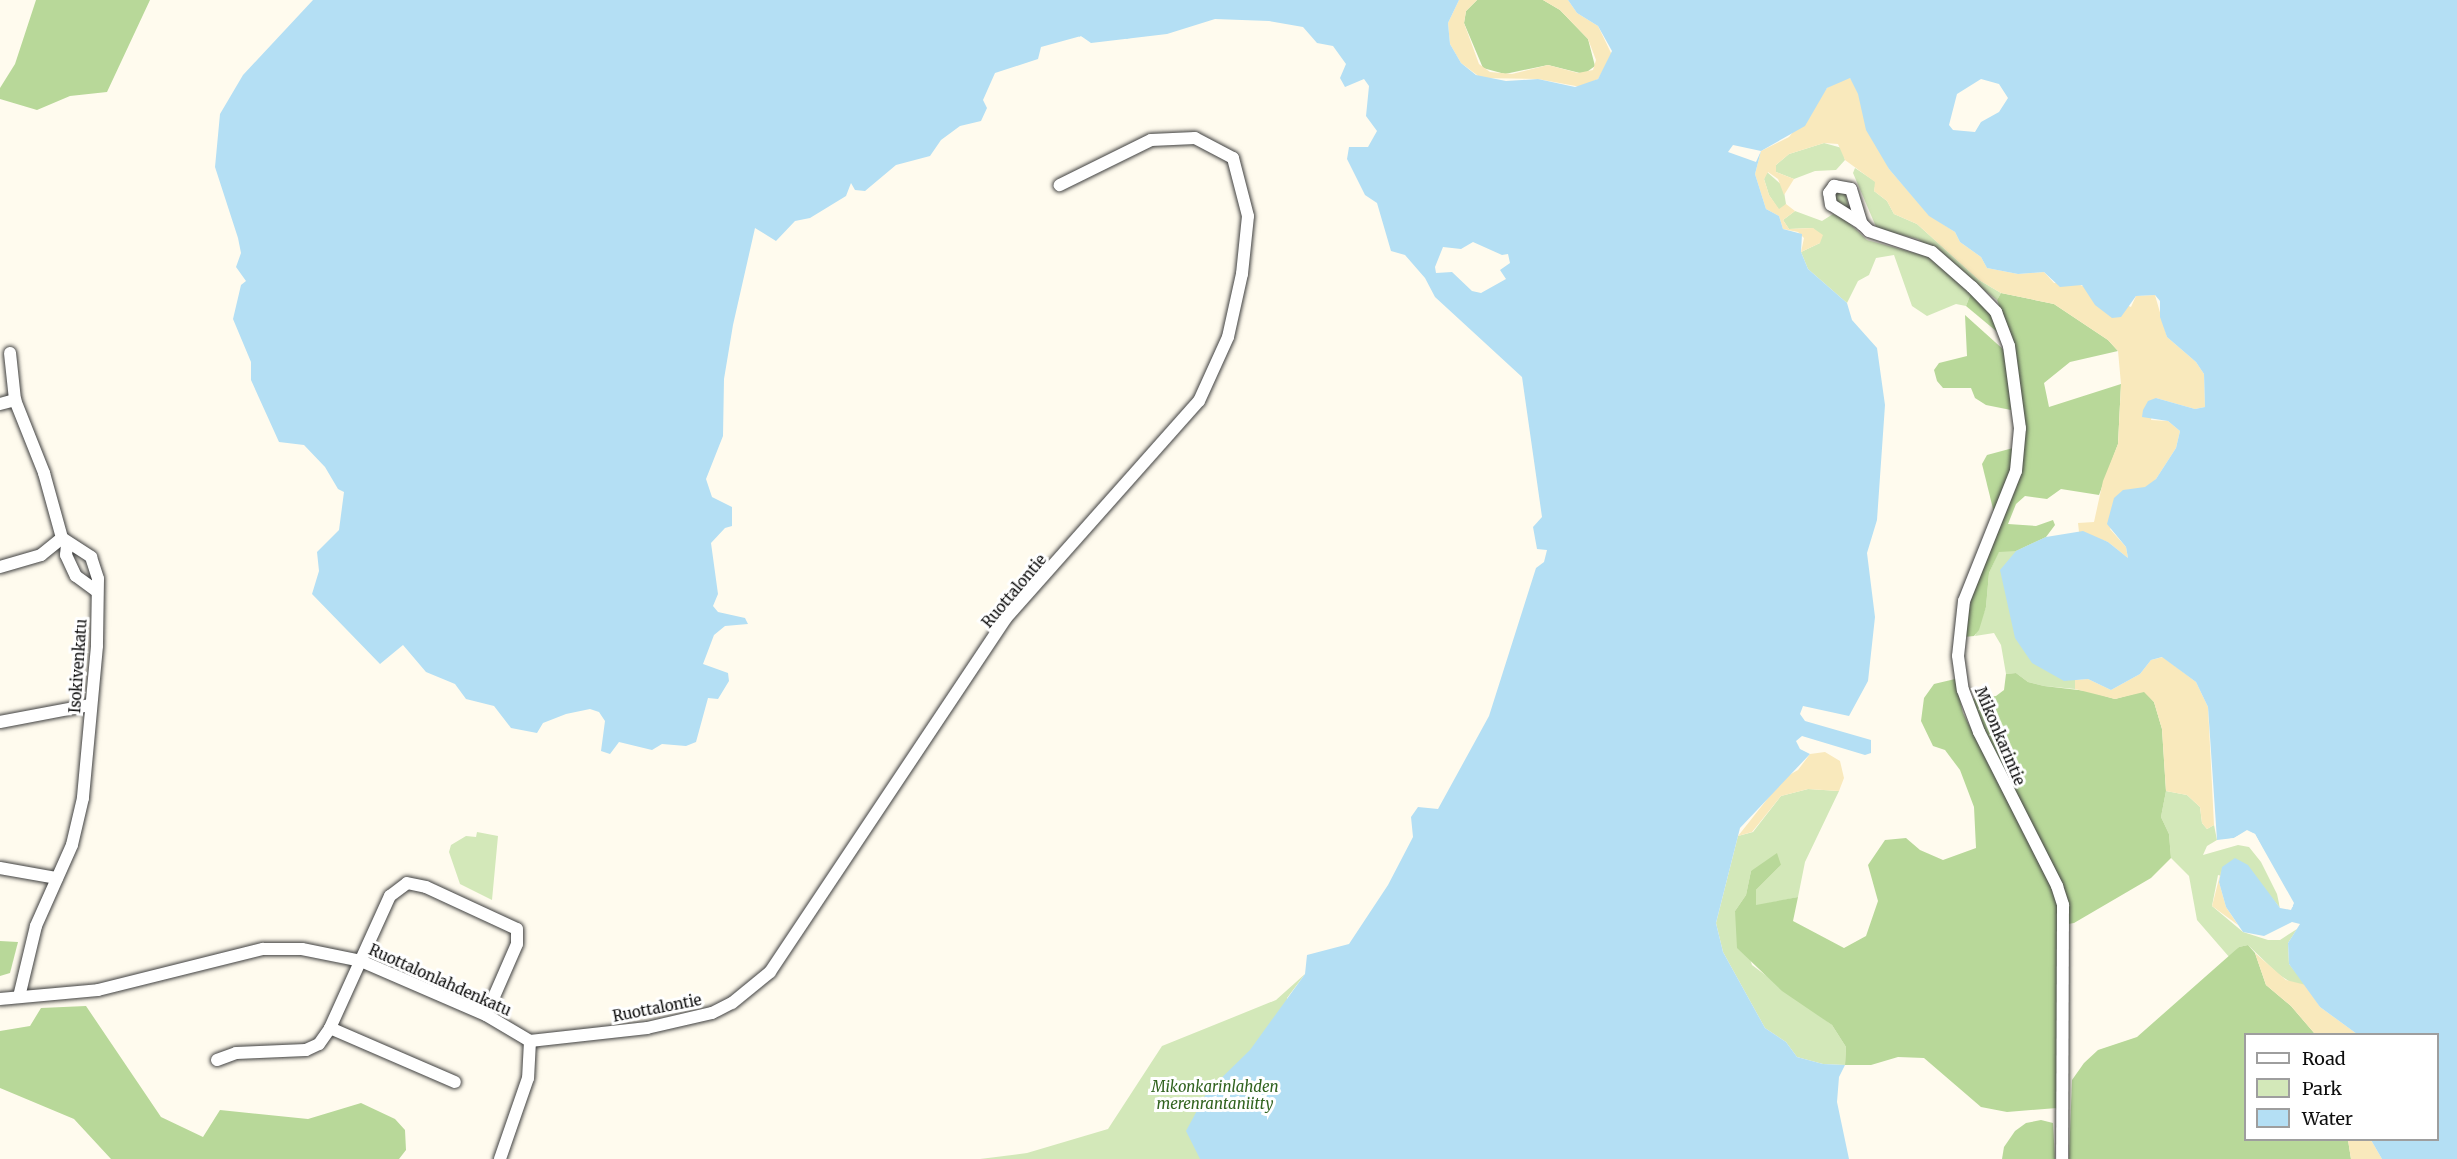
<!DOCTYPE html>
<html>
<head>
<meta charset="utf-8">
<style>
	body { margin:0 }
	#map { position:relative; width:2457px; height:1159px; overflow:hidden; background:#fffbee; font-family:Merriweather,serif }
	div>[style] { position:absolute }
	.green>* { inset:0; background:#d3e8b9 }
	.forest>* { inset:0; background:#b8d899 }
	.sand>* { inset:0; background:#f9e9bc }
	.water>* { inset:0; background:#b4dff4 }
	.pier>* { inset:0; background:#fffbee }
	.roads { filter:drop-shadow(0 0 2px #404040) drop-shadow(0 0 2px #404040) }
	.minor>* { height:12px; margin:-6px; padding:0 6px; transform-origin:6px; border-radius:6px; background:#fff }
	span { translate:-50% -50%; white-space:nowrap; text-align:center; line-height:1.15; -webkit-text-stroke:6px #fff; paint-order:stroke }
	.street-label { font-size:15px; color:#0d0d0d }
	.park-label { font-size:15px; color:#31631f; font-style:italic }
	.legend { position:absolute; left:2244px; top:1033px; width:195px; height:108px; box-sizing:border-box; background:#fff; border:2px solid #9e9e9e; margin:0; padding:8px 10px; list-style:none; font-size:18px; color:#0d0d0d }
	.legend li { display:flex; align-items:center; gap:12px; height:30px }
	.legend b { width:30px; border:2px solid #9e9e9e }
</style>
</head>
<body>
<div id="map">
	<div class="green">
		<div style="clip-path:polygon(1824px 143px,1842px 148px,1845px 160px,1836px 170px,1815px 171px,1794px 179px,1776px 172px,1776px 165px,1789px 154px)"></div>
		<div style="clip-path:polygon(1855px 168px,1876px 182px,1874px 191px,1887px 201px,1894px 214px,1917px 224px,1979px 280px,2001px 293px,1997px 300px,1918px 239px,1877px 229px,1853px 173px)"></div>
		<div style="clip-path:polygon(1767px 172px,1783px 186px,1786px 204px,1783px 209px,1779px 210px,1769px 195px,1764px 179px)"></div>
		<div style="clip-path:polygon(1835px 191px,1845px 191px,1849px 210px,1837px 204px)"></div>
		<div style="clip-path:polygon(1795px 211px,1822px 221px,1833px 214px,1846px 220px,1867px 240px,1929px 257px,1971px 293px,1966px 306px,1956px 304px,1927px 316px,1912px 306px,1894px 255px,1876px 258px,1869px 275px,1858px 281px,1847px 303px,1808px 269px,1801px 252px,1820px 243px,1813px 228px,1789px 229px,1783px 220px)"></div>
		<div style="clip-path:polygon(2046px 537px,2070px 680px,2075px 680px,2075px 689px,2044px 686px,2028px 682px,2016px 673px,2006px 674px,2001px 645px,1994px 633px,1975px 636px,1986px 607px,1989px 573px,1999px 551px,2016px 551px)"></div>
		<div style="clip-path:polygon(1808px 789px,1839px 791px,1805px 862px,1798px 897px,1756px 906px,1756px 890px,1781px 865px,1751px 871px,1746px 895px,1735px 911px,1752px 965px,1832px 1025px,1846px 1047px,1845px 1065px,1823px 1064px,1797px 1057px,1786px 1042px,1765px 1028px,1723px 952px,1716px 923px,1738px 836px,1753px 832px,1781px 796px)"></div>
		<div style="clip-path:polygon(2166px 791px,2187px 795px,2200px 807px,2202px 823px,2207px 829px,2214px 825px,2217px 840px,2207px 846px,2203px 855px,2238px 845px,2249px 847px,2261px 862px,2277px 894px,2280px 908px,2263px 887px,2218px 875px,2212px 906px,2243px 932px,2268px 940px,2280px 940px,2297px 929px,2288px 943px,2289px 964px,2306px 985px,2295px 985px,2278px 974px,2248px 945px,2239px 947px,2230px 958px,2197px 920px,2189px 876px,2171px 858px,2169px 834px,2161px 817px)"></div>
		<div style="clip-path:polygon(477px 832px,498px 836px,492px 900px,460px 884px,449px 852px,451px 845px,466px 836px,476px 837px)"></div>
		<div style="clip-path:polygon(1305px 974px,1287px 998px,1287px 1159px,980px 1159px,1027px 1153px,1108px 1129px,1162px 1046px,1276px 1000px)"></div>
	</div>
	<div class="forest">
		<div style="clip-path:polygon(36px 0,150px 0,107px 92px,70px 96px,37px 110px,0 99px,0 88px,15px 64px)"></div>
		<div style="clip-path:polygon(1477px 0,1543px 0,1560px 10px,1588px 39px,1595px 66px,1584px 74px,1548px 65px,1505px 74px,1483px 68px,1464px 23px,1466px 11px)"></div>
		<div style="clip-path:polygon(1971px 293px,1991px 314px,2002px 336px,1966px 306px)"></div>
		<div style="clip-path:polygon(2001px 293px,2054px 304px,2108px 340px,2118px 351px,2070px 362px,2044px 383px,2049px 407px,2121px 384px,2118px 444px,2099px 495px,2061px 489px,2047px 499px,2025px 496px,2016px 504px,2008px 524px,2036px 526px,2053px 520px,2055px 525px,2046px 537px,2016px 551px,1999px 552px,1989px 573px,1986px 607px,1979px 630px,1974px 636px,1964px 637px,1972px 595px,2016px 488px,2022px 458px,2009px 330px,1997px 300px)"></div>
		<div style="clip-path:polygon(1965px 315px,2005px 351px,2011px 410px,1986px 405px,1975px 398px,1971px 388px,1943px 388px,1937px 381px,1934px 370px,1939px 363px,1967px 356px)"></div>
		<div style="clip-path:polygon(2013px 448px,2008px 484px,1995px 517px,1982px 464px,1987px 455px)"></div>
		<div style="clip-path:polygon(2016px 673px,2028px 682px,2044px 686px,2087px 691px,2115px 699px,2144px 691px,2154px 702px,2162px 729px,2166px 791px,2161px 817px,2169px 834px,2171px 858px,2151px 878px,2074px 923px,2068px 924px,1971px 699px,1996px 696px,2004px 690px,2006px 674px)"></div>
		<div style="clip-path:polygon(1955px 679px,1963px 713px,2057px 899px,2060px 923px,2057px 1108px,2007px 1112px,1981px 1107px,1924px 1058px,1898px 1057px,1871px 1065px,1845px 1065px,1846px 1047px,1832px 1025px,1782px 991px,1737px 948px,1735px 911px,1746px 895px,1751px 871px,1777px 853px,1781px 865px,1756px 890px,1756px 905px,1798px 897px,1793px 921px,1844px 948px,1866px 936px,1878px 901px,1868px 865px,1885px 840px,1906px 838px,1920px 850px,1943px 860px,1976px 848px,1974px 807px,1960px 770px,1945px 750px,1933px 746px,1921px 721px,1924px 698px,1934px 684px)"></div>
		<div style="clip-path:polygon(0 941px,18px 942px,10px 973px,0 976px)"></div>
		<div style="clip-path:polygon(2248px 945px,2255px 953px,2266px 985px,2291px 1006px,2315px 1034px,2246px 1034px,2246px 1140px,2348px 1140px,2351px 1159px,2069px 1159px,2072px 1080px,2084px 1063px,2098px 1050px,2137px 1037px,2239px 947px)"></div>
		<div style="clip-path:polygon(86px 1006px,161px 1117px,203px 1137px,220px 1110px,308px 1119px,361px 1103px,395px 1119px,405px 1130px,406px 1150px,399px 1159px,111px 1159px,74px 1119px,0 1088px,0 1031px,30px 1026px,41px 1008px)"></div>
		<div style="clip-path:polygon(2041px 1120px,2053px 1123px,2055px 1159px,2002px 1159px,2004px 1147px,2015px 1131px,2026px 1123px)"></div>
	</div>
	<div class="sand">
		<div style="clip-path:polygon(1459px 0,1477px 0,1466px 11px,1464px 23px,1479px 64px,1490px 72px,1512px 74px,1548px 65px,1578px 73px,1593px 70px,1596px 60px,1588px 39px,1560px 10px,1543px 0,1568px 0,1577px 13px,1598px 26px,1612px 55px,1598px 79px,1581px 87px,1538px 79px,1481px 78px,1461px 63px,1450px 44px,1448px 23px)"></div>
		<div style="clip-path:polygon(1842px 78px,1850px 78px,1855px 85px,1889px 169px,1929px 215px,1955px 232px,1960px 242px,1981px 257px,1987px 268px,2018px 274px,2044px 272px,2054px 283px,2078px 284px,2131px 307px,2136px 296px,2155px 295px,2167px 337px,2196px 362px,2204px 374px,2205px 407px,2195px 409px,2156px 398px,2151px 420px,2168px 421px,2180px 431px,2176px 448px,2156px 479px,2110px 529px,2126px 547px,2128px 558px,2108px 542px,2079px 532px,2078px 523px,2094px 522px,2103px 481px,2118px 444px,2121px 384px,2118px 351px,2108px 340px,2054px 304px,2001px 293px,1979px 280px,1917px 224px,1894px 214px,1887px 201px,1874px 191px,1875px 182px,1845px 160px,1838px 144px,1824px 143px,1789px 154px,1776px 165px,1776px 172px,1794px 179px,1784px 195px,1778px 179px,1768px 172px,1764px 179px,1769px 195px,1779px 209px,1786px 204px,1795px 211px,1783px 220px,1789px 229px,1813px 228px,1823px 235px,1820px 243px,1801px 252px,1804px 238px,1798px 232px,1783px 229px,1779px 216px,1766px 209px,1755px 174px,1761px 151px,1789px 137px,1827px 88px)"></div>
		<div style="clip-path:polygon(2163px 657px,2196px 682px,2208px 707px,2214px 825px,2207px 829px,2202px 823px,2200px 807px,2187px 795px,2166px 791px,2162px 729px,2154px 702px,2144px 692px,2115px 699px,2075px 689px,2075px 680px,2088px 679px,2111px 690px,2140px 674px,2151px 660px)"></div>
		<div style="clip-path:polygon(1825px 752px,1840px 761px,1844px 778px,1839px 791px,1808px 789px,1781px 796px,1752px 832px,1738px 836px,1784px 778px,1798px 770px,1810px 754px)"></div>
		<div style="clip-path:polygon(2222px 867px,2219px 882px,2226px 907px,2238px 925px,2212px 906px)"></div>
		<div style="clip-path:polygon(2255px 953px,2286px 980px,2306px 985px,2320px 1007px,2357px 1034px,2315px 1034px,2291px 1006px,2266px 985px)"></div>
		<div style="clip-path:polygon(2348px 1140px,2371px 1140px,2382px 1159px,2351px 1159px)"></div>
	</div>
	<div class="water">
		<div style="clip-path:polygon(evenodd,313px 0,1459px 0,1448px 23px,1450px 44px,1461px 63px,1476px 75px,1506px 81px,1538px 79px,1575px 87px,1598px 79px,1612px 51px,1598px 26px,1577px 13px,1568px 0,2457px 0,2457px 1159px,2382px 1159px,2371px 1140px,2438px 1140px,2438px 1034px,2357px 1034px,2320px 1007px,2289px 964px,2288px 943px,2300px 924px,2292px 922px,2264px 936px,2243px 932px,2226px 907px,2219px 882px,2222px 867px,2235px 858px,2248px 865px,2280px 908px,2293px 907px,2255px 834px,2247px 831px,2234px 838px,2217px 840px,2208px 707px,2196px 682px,2162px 657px,2151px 660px,2140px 674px,2111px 690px,2088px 679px,2064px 681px,2032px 663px,2015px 638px,2000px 570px,2016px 551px,2046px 537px,2083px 531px,2108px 542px,2128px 558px,2126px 547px,2107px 524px,2114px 498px,2123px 490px,2145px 487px,2156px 479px,2176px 448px,2180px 431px,2168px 421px,2142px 417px,2143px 410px,2148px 401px,2156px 398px,2195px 409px,2205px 407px,2204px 374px,2196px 362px,2167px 337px,2160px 317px,2160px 301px,2155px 295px,2136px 296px,2121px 317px,2112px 318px,2095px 305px,2082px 285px,2060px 287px,2044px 272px,2018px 274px,1987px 268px,1981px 257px,1960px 242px,1955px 232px,1929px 216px,1889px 169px,1866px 130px,1858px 94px,1850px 78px,1827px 88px,1805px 126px,1761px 151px,1755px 174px,1766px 209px,1779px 216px,1783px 229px,1802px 234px,1801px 252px,1808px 269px,1847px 303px,1852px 320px,1877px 348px,1885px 405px,1877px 520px,1867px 553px,1875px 617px,1868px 681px,1849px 716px,1803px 706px,1800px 714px,1805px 721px,1871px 740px,1871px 753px,1865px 755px,1802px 736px,1796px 741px,1800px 749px,1810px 754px,1740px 828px,1716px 923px,1723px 952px,1765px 1028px,1786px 1042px,1797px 1057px,1823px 1064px,1845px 1065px,1839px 1077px,1837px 1102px,1849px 1159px,1200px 1159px,1186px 1131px,1207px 1092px,1250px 1050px,1305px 974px,1307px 955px,1349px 944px,1388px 885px,1413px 837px,1411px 817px,1418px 807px,1438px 809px,1489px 716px,1536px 568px,1544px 562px,1547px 550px,1537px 549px,1533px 527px,1542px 517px,1522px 377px,1435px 297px,1425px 278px,1405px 255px,1391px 251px,1377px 203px,1365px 195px,1347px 159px,1349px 147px,1368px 147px,1377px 131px,1366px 116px,1369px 86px,1364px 79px,1345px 87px,1340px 78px,1346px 64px,1333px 46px,1317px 43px,1303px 27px,1269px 21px,1215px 19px,1167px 34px,1091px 43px,1081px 36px,1041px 47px,1038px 59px,995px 73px,983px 100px,987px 108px,981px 121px,960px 126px,941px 140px,930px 156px,896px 165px,865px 191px,855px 190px,851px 183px,846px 196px,810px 218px,795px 221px,776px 241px,755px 228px,733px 325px,724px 379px,723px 436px,706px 479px,712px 497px,732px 507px,732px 526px,725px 528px,711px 543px,718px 594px,713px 606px,718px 612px,745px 618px,748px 624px,725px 626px,714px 635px,703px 664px,728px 673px,729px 681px,718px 699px,708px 698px,696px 742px,686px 746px,662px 744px,652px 750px,619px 742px,610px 754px,601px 751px,605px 721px,599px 712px,590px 709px,566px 714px,543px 723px,537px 733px,511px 728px,494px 706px,466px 699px,455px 684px,426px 672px,403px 645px,380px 664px,312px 594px,319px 571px,317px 552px,339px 530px,344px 492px,338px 489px,325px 467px,304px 445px,279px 442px,251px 380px,251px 362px,233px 319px,241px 285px,246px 281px,236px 267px,241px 253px,238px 238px,215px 167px,220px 114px,243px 75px,313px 0,1981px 79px,1999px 84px,2008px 98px,1999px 112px,1981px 122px,1975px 132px,1953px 130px,1949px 125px,1957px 94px,1981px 79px,313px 0,1473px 242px,1502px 255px,1508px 254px,1510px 263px,1500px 270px,1506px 279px,1481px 293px,1472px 291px,1452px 272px,1436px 273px,1435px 267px,1443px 247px,1461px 249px,1473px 242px)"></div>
	</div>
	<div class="pier">
		<div style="clip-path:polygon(1733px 145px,1761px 151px,1756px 162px,1728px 152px)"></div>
		<div style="clip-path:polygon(2247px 830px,2255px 834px,2294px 903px,2291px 910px,2280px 908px,2279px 902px,2285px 907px,2291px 904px,2253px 836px,2214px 842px,2234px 838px)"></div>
	</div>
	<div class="roads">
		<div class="minor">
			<div style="left:1862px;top:224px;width:36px;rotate:-148deg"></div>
			<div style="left:1831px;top:205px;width:12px;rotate:-99deg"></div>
			<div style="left:1829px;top:193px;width:9px;rotate:-54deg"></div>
			<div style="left:1834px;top:186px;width:17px;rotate:10deg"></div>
			<div style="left:1851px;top:189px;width:37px;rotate:73deg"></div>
			<div style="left:1862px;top:224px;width:10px;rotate:45deg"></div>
			<div style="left:1869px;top:231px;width:66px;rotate:18.4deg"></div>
			<div style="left:1932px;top:252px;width:53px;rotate:41.2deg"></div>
			<div style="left:1972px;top:287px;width:35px;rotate:46deg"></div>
			<div style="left:1996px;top:312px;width:36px;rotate:69deg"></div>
			<div style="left:2009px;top:346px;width:83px;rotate:82.4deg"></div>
			<div style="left:2020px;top:428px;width:43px;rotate:95.3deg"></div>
			<div style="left:2016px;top:471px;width:140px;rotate:111.8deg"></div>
			<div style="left:1964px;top:601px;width:55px;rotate:96.2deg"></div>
			<div style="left:1958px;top:656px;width:34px;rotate:82deg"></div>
			<div style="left:1963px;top:690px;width:45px;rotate:69.1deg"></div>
			<div style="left:1979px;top:732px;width:173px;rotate:63.1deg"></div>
			<div style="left:2057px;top:886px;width:20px;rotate:72deg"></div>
			<div style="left:2063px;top:905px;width:254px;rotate:90.2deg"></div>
			<div style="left:10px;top:353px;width:47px;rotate:83.9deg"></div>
			<div style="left:15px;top:400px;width:79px;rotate:68.3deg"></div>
			<div style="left:44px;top:473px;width:67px;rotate:74.5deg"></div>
			<div style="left:62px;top:538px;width:35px;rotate:33deg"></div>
			<div style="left:91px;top:557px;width:23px;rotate:72deg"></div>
			<div style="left:98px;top:579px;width:67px;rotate:90.9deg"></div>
			<div style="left:97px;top:646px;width:153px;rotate:95.3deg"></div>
			<div style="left:83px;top:798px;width:48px;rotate:103.2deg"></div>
			<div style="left:72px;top:845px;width:89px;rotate:114deg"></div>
			<div style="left:36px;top:926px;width:73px;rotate:103.5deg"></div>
			<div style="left:0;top:404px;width:16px;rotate:-15deg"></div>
			<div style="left:67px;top:544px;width:11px;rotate:95deg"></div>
			<div style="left:66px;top:555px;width:23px;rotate:65deg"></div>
			<div style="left:76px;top:576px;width:26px;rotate:36deg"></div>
			<div style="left:0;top:567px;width:43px;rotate:-16.3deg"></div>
			<div style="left:41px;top:555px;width:27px;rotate:-39deg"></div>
			<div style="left:0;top:722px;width:92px;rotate:-10.7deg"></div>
			<div style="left:0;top:868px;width:58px;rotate:10deg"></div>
			<div style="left:0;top:999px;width:98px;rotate:-5.2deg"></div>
			<div style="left:98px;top:990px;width:170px;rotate:-14deg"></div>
			<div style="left:263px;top:949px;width:39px"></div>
			<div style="left:302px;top:949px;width:60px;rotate:11.5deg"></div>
			<div style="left:361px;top:961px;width:136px;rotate:23.4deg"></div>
			<div style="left:486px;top:1015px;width:51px;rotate:30.6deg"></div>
			<div style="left:530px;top:1041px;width:37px;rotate:93deg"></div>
			<div style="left:528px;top:1078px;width:86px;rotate:109.1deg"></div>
			<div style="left:330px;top:1028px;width:136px;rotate:23.4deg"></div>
			<div style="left:530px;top:1041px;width:118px;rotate:-6.3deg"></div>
			<div style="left:647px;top:1028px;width:67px;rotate:-13deg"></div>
			<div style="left:712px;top:1013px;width:22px;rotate:-27deg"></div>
			<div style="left:732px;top:1003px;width:49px;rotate:-39.2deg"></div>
			<div style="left:770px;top:972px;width:425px;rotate:-56.3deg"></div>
			<div style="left:1006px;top:618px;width:290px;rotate:-48.4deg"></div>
			<div style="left:1199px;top:401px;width:70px;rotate:-65.6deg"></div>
			<div style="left:1228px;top:337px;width:65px;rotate:-77.5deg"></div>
			<div style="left:1242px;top:274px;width:58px;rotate:-84.1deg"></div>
			<div style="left:1248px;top:216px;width:60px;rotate:-104.5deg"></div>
			<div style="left:1233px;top:158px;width:43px;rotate:-152.2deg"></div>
			<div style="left:1195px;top:138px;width:44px;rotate:177.4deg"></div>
			<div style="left:1151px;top:140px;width:102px;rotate:153.7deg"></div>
			<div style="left:217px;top:1060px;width:20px;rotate:-20deg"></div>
			<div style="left:236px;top:1053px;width:70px;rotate:-2.5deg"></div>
			<div style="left:306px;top:1050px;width:14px;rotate:-25deg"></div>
			<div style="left:319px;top:1044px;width:19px;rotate:-55deg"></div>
			<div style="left:330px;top:1028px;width:145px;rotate:-65.6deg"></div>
			<div style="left:390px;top:896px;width:21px;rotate:-37deg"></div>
			<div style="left:407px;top:883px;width:19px;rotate:12deg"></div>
			<div style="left:426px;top:887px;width:100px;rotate:24.8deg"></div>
			<div style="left:517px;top:929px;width:15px;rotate:90deg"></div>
			<div style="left:517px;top:944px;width:77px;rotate:113.6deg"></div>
		</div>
	</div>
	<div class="street-label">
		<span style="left:1014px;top:591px;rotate:-50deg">Ruottalontie</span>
		<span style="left:78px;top:666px;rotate:-86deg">Isokivenkatu</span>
		<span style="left:2000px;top:736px;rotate:67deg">Mikonkarintie</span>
		<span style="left:440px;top:980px;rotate:24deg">Ruottalonlahdenkatu</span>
		<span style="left:657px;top:1008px;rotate:-11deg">Ruottalontie</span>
	</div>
	<div class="park-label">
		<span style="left:1215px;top:1095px">Mikonkarinlahden<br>merenrantaniitty</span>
	</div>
	<ul class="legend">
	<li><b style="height:8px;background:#fff"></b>Road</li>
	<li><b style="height:16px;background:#d3e8b9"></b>Park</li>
	<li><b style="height:16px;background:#b4dff4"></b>Water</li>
	</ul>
</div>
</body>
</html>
